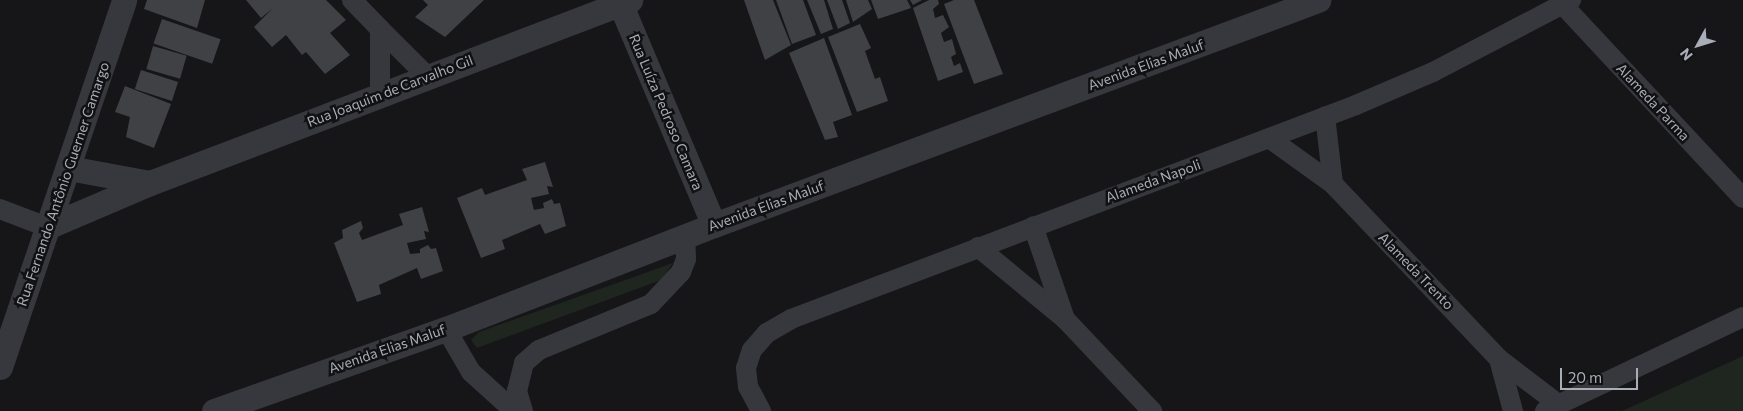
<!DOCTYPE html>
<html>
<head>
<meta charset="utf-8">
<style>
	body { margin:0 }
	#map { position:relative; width:1743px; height:411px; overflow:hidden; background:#161618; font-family:Commissioner,sans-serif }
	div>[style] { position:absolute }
	.green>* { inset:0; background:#1e261f }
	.building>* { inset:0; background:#404145; transform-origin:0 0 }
	.minor>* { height:20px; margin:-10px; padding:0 10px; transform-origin:10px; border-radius:10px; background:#37383d }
	.tertiary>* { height:25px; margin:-12.5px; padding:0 12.5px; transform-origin:12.5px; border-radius:12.5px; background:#37383d }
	span { translate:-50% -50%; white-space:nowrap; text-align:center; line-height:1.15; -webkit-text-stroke:5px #111113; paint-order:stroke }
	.street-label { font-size:14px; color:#a8adb8 }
	.north { position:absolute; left:1673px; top:20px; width:50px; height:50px; -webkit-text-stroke:4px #111113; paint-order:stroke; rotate:231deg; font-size:14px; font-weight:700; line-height:20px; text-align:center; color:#a8adb8 }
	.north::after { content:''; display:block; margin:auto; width:18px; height:22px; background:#a8adb8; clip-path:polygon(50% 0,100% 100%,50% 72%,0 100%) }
	.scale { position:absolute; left:1560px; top:368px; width:78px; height:22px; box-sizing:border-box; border:2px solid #a8adb8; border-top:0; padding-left:6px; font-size:15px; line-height:18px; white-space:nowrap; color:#a8adb8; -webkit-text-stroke:4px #111113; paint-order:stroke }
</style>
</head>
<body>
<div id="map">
	<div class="green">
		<div style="clip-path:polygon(673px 263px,661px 280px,477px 348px,471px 340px,479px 332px)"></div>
		<div style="clip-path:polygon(1743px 356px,1743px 411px,1622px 411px)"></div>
	</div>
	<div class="building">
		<div style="clip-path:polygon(147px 0,205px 0,197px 28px,144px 9px)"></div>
		<div style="clip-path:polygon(246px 0,326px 0,346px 20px,330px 33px,350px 55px,325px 74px,306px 52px,302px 55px,286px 35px,272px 47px,254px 27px,273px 8px,261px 18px)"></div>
		<div style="clip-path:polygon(423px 0,484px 0,445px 37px,415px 17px,428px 5px)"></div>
		<div style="clip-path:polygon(744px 0,773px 0,791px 45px,765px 60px)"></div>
		<div style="clip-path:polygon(776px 0,803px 0,816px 35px,792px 44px)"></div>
		<div style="clip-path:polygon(807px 0,824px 0,833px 29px,821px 34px)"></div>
		<div style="clip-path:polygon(827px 0,842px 0,850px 23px,838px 29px)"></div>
		<div style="clip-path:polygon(846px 0,868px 0,872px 9px,853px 22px)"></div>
		<div style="clip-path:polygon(871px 0,907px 0,911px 8px,878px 19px)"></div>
		<div style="clip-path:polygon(910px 0,922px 0,913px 5px)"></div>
		<div style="clip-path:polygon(929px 0,938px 0,939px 4px,933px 9px,935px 18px,943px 15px,949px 27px,941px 33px,944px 42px,952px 39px,956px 54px,951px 57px,954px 66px,960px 63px,963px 72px,938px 81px,913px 8px)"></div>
		<div style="clip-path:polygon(954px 0,974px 0,1003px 74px,974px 84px,944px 4px)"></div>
		<div style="left:162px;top:19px;width:62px;height:26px;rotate:19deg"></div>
		<div style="clip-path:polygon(860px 24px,871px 48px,865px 51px,875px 79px,880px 77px,888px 101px,857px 112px,828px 37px)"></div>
		<div style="clip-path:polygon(824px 38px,852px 115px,833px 122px,838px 137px,825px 140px,789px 53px)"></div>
		<div style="left:153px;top:46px;width:35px;height:24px;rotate:16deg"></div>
		<div style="left:141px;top:70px;width:39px;height:20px;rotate:18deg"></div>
		<div style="clip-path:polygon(125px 86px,171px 104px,154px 148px,126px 137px,130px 117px,115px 112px)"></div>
		<div style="clip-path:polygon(545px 162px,553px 187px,547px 186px,549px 194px,531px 198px,534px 210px,544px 208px,543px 203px,552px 199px,554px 204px,560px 203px,566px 226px,545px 234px,540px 224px,502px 240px,505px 249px,481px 258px,457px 198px,482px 188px,485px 195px,527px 180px,522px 169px)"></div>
		<div style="clip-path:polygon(422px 207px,429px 232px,424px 231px,426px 239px,407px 243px,410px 254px,420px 253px,420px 249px,428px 245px,431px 249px,436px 248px,443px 271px,421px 279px,417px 268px,379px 285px,381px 294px,357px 302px,334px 243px,343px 238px,342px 230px,361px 221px,363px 228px,359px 233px,362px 240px,403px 225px,399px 214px)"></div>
	</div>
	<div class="minor">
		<div style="left:352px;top:0;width:40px;rotate:46deg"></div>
		<div style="left:1563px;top:5px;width:264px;rotate:47deg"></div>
		<div style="left:380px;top:95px;width:66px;rotate:-90deg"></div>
		<div style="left:380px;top:29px;width:68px;rotate:45deg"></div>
		<div style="left:1269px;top:138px;width:79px;rotate:35.7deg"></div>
		<div style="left:1333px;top:184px;width:68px;rotate:-96.7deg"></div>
		<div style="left:1333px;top:184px;width:241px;rotate:46.5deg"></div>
		<div style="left:0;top:209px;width:50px;rotate:21deg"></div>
		<div style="left:978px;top:247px;width:113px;rotate:39.6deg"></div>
		<div style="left:1065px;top:319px;width:98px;rotate:-109deg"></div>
		<div style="left:1065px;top:319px;width:127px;rotate:46.6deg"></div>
		<div style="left:446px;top:329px;width:50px;rotate:59.8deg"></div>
		<div style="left:471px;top:372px;width:58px;rotate:42.2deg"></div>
		<div style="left:523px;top:411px;width:21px;rotate:-107deg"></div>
		<div style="left:517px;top:391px;width:29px;rotate:-76deg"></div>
		<div style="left:524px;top:363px;width:20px;rotate:-41deg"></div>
		<div style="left:539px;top:350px;width:121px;rotate:-22.3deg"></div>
		<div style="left:651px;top:304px;width:44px;rotate:-46.8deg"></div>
		<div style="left:681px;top:272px;width:14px;rotate:-69deg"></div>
		<div style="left:686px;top:259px;width:23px;rotate:-92deg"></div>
		<div style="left:761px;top:411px;width:27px;rotate:-118deg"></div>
		<div style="left:748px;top:387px;width:19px;rotate:-96deg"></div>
		<div style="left:746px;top:368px;width:19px;rotate:-72deg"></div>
		<div style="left:752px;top:350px;width:23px;rotate:-49deg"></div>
		<div style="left:767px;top:333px;width:28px;rotate:-30deg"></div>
		<div style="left:791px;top:319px;width:604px;rotate:-20.74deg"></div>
		<div style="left:1356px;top:105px;width:84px;rotate:-23.2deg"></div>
		<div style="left:1433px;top:72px;width:156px;rotate:-27.6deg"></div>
		<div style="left:1513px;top:411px;width:54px;rotate:-105.1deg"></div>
		<div style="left:1499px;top:359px;width:74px;rotate:37.3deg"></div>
		<div style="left:1545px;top:411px;width:219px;rotate:-25.4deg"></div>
	</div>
	<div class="tertiary">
		<div style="left:620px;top:3px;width:241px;rotate:67.1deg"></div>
		<div style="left:150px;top:183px;width:514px;rotate:-20.87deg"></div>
		<div style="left:47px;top:227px;width:112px;rotate:-23.1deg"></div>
		<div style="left:150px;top:183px;width:83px;rotate:-169.6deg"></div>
		<div style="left:0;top:367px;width:387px;rotate:-71.3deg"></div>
		<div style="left:214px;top:411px;width:246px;rotate:-19.5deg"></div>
		<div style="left:446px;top:329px;width:287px;rotate:-21.2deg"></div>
		<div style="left:714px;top:225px;width:645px;rotate:-20.43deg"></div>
	</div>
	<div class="street-label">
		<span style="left:1146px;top:65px;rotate:-20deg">Avenida Elias Maluf</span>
		<span style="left:390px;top:91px;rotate:-21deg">Rua Joaquim de Carvalho Gil</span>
		<span style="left:1653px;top:102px;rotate:47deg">Alameda Parma</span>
		<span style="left:666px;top:112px;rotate:67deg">Rua Luíza Pedroso Camara</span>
		<span style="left:1153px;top:181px;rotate:-20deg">Alameda Napoli</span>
		<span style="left:63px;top:184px;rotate:-71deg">Rua Fernando Antônio Guerner Camargo</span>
		<span style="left:766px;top:206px;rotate:-20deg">Avenida Elias Maluf</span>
		<span style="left:1416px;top:271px;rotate:46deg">Alameda Trento</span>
		<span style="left:387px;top:349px;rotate:-19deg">Avenida Elias Maluf</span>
	</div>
	<div class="north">N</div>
	<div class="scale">20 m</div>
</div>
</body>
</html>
